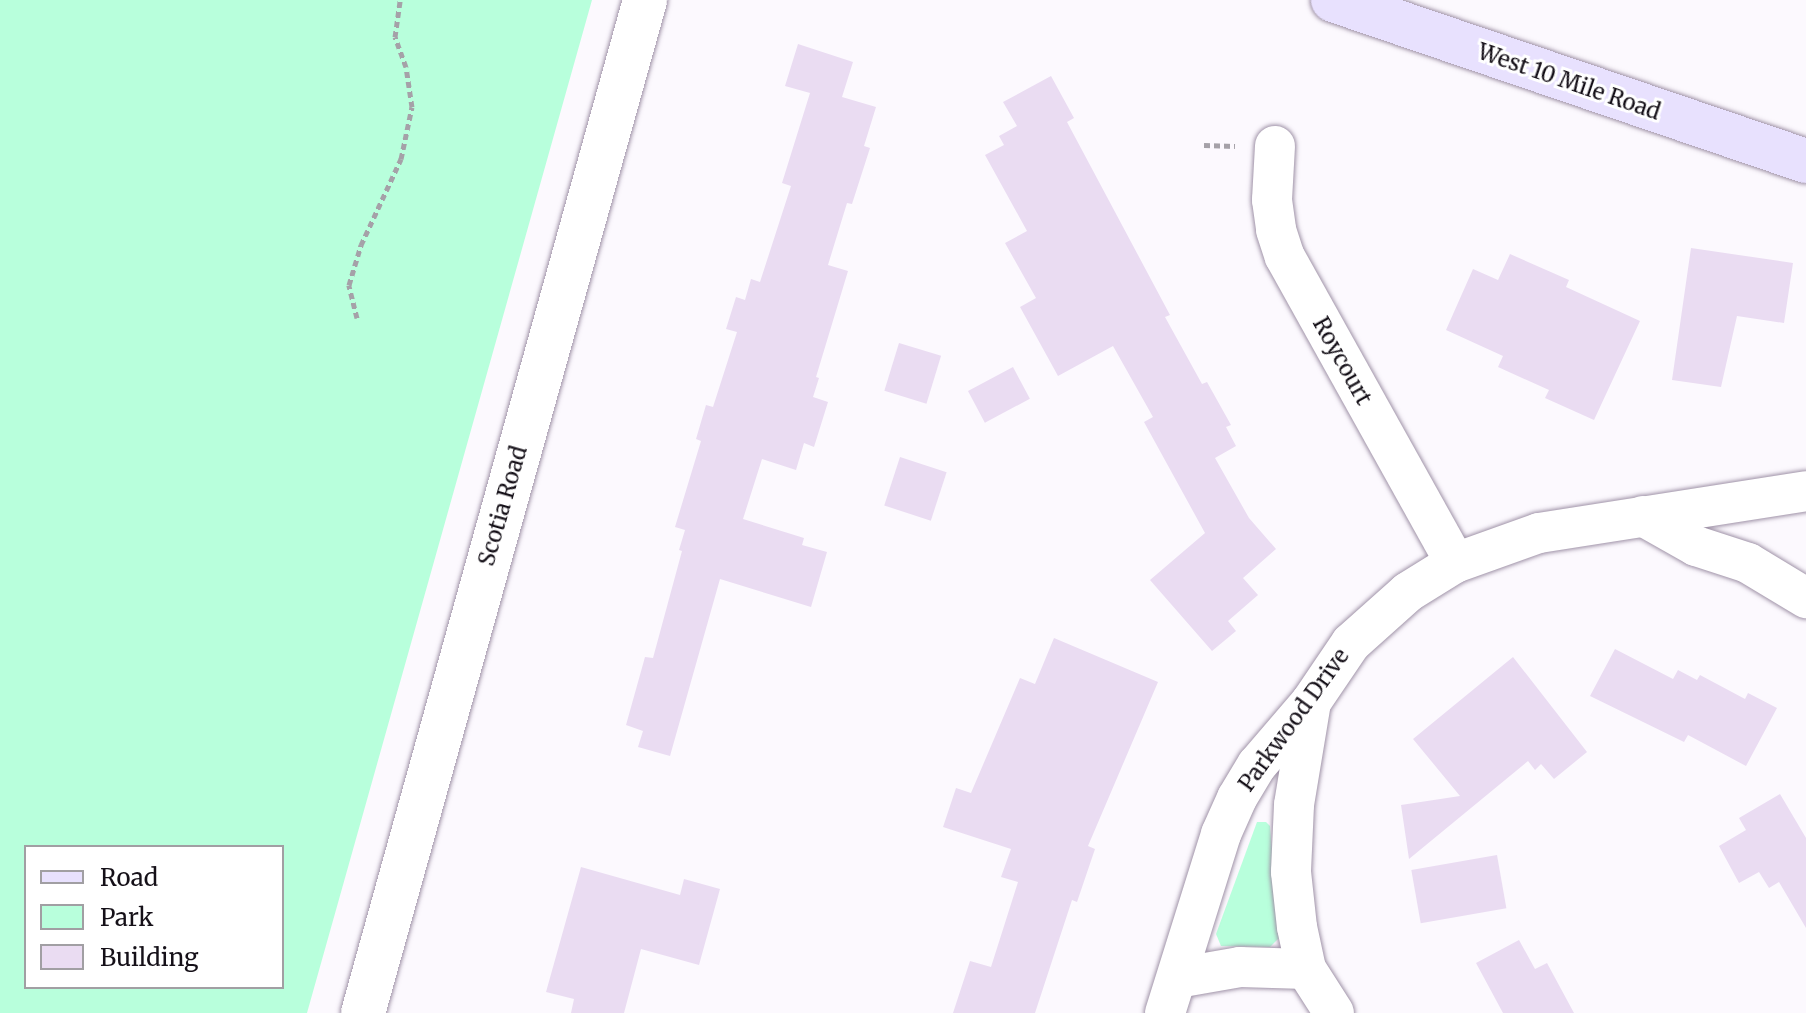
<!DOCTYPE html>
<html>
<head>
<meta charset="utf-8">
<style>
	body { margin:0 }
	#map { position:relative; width:1806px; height:1013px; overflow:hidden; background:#fcf9fe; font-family:Merriweather,serif }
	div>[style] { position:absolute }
	.green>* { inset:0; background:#b8ffdc }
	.building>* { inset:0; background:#eadcf2; transform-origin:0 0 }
	.path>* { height:5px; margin-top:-2.5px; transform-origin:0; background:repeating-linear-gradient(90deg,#a5a1a8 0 6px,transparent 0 10px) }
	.roads { filter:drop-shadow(0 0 2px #a093a8) drop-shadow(0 0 2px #a093a8) }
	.minor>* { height:40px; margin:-20px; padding:0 20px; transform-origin:20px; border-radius:20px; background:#fff }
	.tertiary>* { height:44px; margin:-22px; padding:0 22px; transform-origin:22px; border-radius:22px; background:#fff }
	.secondary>* { height:44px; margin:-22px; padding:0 22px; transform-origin:22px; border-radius:22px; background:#e8e1fe }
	span { translate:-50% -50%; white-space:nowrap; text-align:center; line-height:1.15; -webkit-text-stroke:6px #fff; paint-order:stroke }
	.street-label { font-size:22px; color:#151018 }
	.legend { position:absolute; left:24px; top:845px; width:260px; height:144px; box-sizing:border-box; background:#fff; border:2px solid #a19fa3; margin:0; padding:10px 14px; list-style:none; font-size:24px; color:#151018 }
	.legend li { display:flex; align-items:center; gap:16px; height:40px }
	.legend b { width:40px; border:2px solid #a19fa3 }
</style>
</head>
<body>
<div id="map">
	<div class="green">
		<div style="clip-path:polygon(evenodd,0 0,592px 0,307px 1013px,0 1013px,0 0,26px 847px,282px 847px,282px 987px,26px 987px,26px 847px)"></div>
		<div style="clip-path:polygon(1257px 822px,1266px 822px,1270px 826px,1279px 938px,1270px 947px,1221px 946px,1216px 934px)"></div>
	</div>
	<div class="building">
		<div style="clip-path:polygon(798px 44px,853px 62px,842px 97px,876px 107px,864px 146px,870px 148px,852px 204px,847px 203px,828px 265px,848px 271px,816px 377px,819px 378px,813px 397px,828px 402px,814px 447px,804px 443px,796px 470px,762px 459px,743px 519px,804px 538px,802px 545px,827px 552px,811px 607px,720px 579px,670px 756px,638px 747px,643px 731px,626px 725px,645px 657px,653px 658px,682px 551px,679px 550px,685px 530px,675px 527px,701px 441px,696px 439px,706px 405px,713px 407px,737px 332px,726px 329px,736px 297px,745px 300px,751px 279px,760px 282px,791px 186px,782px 183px,810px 93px,785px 86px)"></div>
		<div style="clip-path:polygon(1051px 76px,1074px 118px,1067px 122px,1170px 315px,1165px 317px,1202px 384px,1207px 382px,1231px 425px,1226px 427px,1236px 446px,1215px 458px,1249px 518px,1276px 549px,1243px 578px,1258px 595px,1228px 621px,1236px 631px,1212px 651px,1150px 580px,1205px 533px,1144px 422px,1153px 417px,1113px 346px,1058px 376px,1020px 307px,1036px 298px,1005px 243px,1027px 231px,985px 155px,1004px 145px,999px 136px,1017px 126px,1003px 102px)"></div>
		<div style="clip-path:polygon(1691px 248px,1793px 263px,1784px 323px,1737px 316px,1721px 387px,1672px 380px)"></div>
		<div style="clip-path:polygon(1510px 254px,1569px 280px,1566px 287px,1640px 321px,1594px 420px,1545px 398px,1549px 390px,1498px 367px,1503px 356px,1446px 330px,1473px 269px,1498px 280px)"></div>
		<div style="left:899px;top:343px;width:44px;height:50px;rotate:17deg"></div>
		<div style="left:1013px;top:367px;width:36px;height:51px;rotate:62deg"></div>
		<div style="left:900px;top:457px;width:49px;height:51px;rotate:18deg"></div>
		<div style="clip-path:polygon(1054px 638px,1158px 682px,1088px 846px,1095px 849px,1077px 902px,1072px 900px,1035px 1013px,953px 1013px,970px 961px,991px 967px,1018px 882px,1001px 877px,1011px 849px,943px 827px,956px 788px,971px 793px,1020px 678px,1035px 684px)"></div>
		<div style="clip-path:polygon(1615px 649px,1673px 679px,1678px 670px,1697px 680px,1700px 675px,1745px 699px,1748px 693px,1777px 708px,1746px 766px,1688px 735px,1684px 742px,1590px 696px)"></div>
		<div style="clip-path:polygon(1513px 657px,1587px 752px,1554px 779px,1541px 764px,1535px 770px,1528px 761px,1409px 859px,1401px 805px,1460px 796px,1413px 739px)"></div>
		<div style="clip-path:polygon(1780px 794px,1806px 838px,1806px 928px,1779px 882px,1769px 888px,1759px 872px,1739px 883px,1719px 846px,1746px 830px,1739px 818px)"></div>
		<div style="left:1497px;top:855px;width:54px;height:87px;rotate:80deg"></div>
		<div style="clip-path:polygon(581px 867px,680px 895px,684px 879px,720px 889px,699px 965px,641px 949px,624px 1013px,571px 1013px,574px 999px,546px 992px)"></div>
		<div style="clip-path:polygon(1519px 940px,1535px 969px,1547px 963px,1574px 1013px,1503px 1013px,1476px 963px)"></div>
	</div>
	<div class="path">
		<div style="left:1204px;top:145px;width:31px;rotate:2deg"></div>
		<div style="left:357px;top:318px;width:34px;rotate:-104deg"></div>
		<div style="left:349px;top:285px;width:42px;rotate:-73.3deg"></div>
		<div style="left:361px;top:245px;width:95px;rotate:-65.1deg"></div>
		<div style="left:401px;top:159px;width:53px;rotate:-78.1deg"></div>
		<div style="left:412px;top:107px;width:40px;rotate:-98.5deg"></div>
		<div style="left:406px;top:67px;width:32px;rotate:-110deg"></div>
		<div style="left:395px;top:37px;width:37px;rotate:-82deg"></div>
	</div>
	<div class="roads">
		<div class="minor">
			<div style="left:1275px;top:146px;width:54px;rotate:93.2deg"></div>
			<div style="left:1272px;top:200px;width:30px;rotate:82deg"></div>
			<div style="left:1276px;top:230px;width:28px;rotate:72deg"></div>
			<div style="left:1285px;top:257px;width:350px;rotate:60.9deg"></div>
			<div style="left:1643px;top:516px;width:61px;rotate:29.5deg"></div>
			<div style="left:1696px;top:546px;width:55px;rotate:18.1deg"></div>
			<div style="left:1748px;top:563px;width:68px;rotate:31.1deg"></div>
			<div style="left:1311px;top:702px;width:104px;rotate:99.4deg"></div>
			<div style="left:1294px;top:805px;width:67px;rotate:92.6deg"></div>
			<div style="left:1291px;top:872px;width:55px;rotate:83.8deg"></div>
			<div style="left:1297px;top:927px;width:43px;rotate:77.9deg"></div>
			<div style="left:1306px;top:969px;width:52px;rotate:57.5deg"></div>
			<div style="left:1177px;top:978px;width:64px;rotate:-9.9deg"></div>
			<div style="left:1240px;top:967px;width:66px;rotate:1.7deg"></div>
			<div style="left:1165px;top:1013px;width:188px;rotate:-72.6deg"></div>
			<div style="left:1221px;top:834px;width:39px;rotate:-66deg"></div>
			<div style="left:1237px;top:798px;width:39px;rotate:-59deg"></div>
			<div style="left:1257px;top:765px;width:83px;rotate:-49.4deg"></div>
			<div style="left:1311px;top:702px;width:71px;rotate:-55.9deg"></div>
			<div style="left:1351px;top:643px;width:76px;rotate:-41.8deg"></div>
			<div style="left:1408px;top:592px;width:55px;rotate:-31.7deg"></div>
			<div style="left:1455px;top:563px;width:89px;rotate:-19.7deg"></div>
			<div style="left:1539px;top:533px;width:270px;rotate:-8.9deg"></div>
		</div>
		<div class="tertiary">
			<div style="left:363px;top:1013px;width:1052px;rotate:-74.44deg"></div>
		</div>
		<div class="secondary">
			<div style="left:1333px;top:0;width:500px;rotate:18.8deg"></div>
		</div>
	</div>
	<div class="street-label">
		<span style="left:1569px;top:82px;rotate:19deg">West 10 Mile Road</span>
		<span style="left:1342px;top:361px;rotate:61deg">Roycourt</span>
		<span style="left:503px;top:506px;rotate:-74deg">Scotia Road</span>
		<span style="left:1294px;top:720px;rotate:-54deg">Parkwood Drive</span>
	</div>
	<ul class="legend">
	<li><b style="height:10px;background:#e8e1fe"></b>Road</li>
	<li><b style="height:22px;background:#b8ffdc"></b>Park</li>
	<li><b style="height:22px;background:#eadcf2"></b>Building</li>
	</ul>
</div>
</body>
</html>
